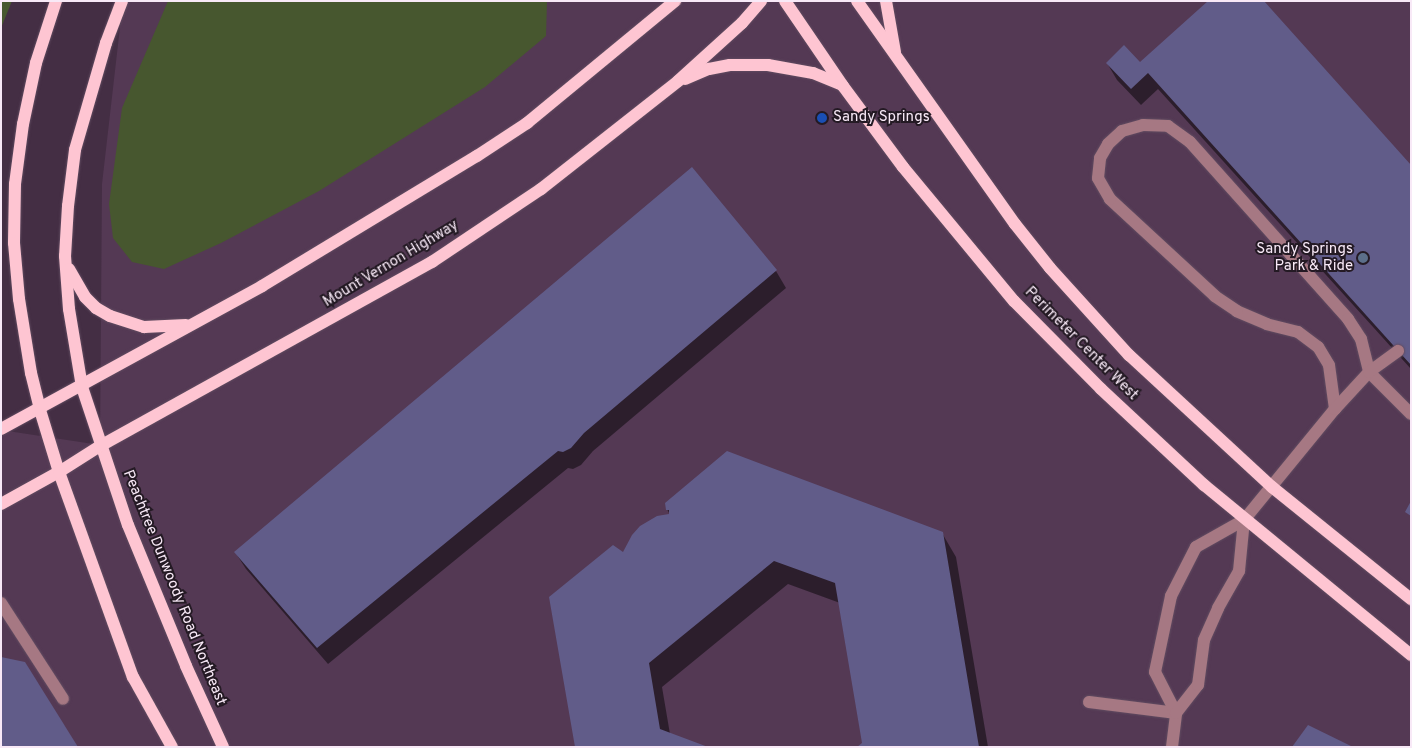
<!DOCTYPE html>
<html>
<head>
<meta charset="utf-8">
<style>
	body { margin:0 }
	#map { position:relative; width:1412px; height:748px; overflow:hidden; background:#442e44; font-family:Overpass,sans-serif }
	div>[style] { position:absolute }
	.built>* { inset:0; background:#543954 }
	.green>* { inset:0; background:#47572f }
	.shadow>* { inset:0; background:#0007 }
	.building>* { inset:0; background:#615c89 }
	.roads { filter:drop-shadow(0 0 1px #614c61) drop-shadow(0 0 1px #614c61) }
	.minor>* { height:12px; margin:-6px; padding:0 6px; transform-origin:6px; border-radius:6px; background:#a67883 }
	.major>* { height:12px; margin:-6px; padding:0 6px; transform-origin:6px; border-radius:6px; background:#fec5d2 }
	.dots>* { width:14px; height:14px; translate:-50% -50%; box-sizing:border-box; border:2px solid #241a24; border-radius:50% }
	span { translate:-50% -50%; white-space:nowrap; text-align:center; line-height:1.15; -webkit-text-stroke:4px #241a24; paint-order:stroke }
	.poi-label { font-size:15px; color:#f8e9f7 }
	.left { translate:0 -50%; text-align:left }
	.right { translate:-100% -50%; text-align:right }
	.street-label { font-size:15px; color:#f8e9f7 }
	.frame { position:absolute; inset:0; border:2px solid #f8e9f7; pointer-events:none }
</style>
</head>
<body>
<div id="map">
	<div class="built">
		<div style="clip-path:polygon(123px 1px,1411px 1px,1411px 747px,1px 747px,1px 430px,100px 445px,102px 184px)"></div>
	</div>
	<div class="green">
		<div style="clip-path:polygon(1px 1px,12px 1px,1px 28px)"></div>
		<div style="clip-path:polygon(168px 1px,547px 1px,546px 36px,485px 87px,319px 191px,221px 243px,164px 269px,132px 262px,113px 238px,109px 204px,122px 108px)"></div>
	</div>
	<div class="shadow">
		<div style="clip-path:polygon(1107px 63px,1139px 64px,1411px 167px,1411px 369px,1158px 89px,1141px 105px,1117px 80px)"></div>
		<div style="clip-path:polygon(776px 271px,786px 288px,593px 451px,581px 465px,573px 469px,568px 468px,328px 664px,246px 569px,235px 552px)"></div>
		<div style="clip-path:polygon(667px 509px,942px 533px,956px 557px,988px 747px,859px 747px,863px 743px,840px 603px,788px 584px,662px 687px,670px 734px,576px 747px,624px 554px,670px 515px)"></div>
	</div>
	<div class="building">
		<div style="clip-path:polygon(1208px 1px,1264px 1px,1411px 165px,1411px 365px,1148px 73px,1131px 89px,1106px 63px,1124px 45px,1140px 62px)"></div>
		<div style="clip-path:polygon(692px 167px,777px 270px,584px 433px,571px 448px,563px 452px,558px 451px,317px 648px,234px 552px)"></div>
		<div style="clip-path:polygon(727px 451px,943px 532px,979px 747px,857px 747px,862px 743px,835px 583px,774px 561px,649px 663px,660px 729px,708px 747px,575px 747px,549px 597px,613px 545px,623px 552px,632px 535px,640px 526px,657px 516px,669px 514px,669px 510px,666px 510px,665px 503px)"></div>
		<div style="clip-path:polygon(1411px 501px,1411px 516px,1405px 512px)"></div>
		<div style="clip-path:polygon(1px 657px,25px 662px,78px 747px,1px 747px)"></div>
		<div style="clip-path:polygon(1308px 725px,1353px 747px,1292px 747px)"></div>
	</div>
	<div class="roads">
		<div class="minor">
			<div style="left:1335px;top:409px;width:44px;rotate:-97.8deg"></div>
			<div style="left:1329px;top:365px;width:21px;rotate:-121deg"></div>
			<div style="left:1318px;top:347px;width:25px;rotate:-143deg"></div>
			<div style="left:1298px;top:332px;width:32px;rotate:-166deg"></div>
			<div style="left:1267px;top:324px;width:33px;rotate:-157deg"></div>
			<div style="left:1237px;top:311px;width:27px;rotate:-146deg"></div>
			<div style="left:1215px;top:296px;width:143px;rotate:-137.3deg"></div>
			<div style="left:1110px;top:199px;width:24px;rotate:-120deg"></div>
			<div style="left:1098px;top:178px;width:20px;rotate:-84deg"></div>
			<div style="left:1100px;top:158px;width:16px;rotate:-60deg"></div>
			<div style="left:1108px;top:144px;width:19px;rotate:-43deg"></div>
			<div style="left:1122px;top:131px;width:22px;rotate:-16deg"></div>
			<div style="left:1143px;top:125px;width:25px;rotate:2deg"></div>
			<div style="left:1168px;top:126px;width:27px;rotate:36deg"></div>
			<div style="left:1190px;top:142px;width:237px;rotate:48.2deg"></div>
			<div style="left:1348px;top:319px;width:24px;rotate:57deg"></div>
			<div style="left:1361px;top:339px;width:34px;rotate:76deg"></div>
			<div style="left:1369px;top:372px;width:59px;rotate:45deg"></div>
			<div style="left:1px;top:603px;width:114px;rotate:57.1deg"></div>
			<div style="left:1089px;top:702px;width:88px;rotate:7.2deg"></div>
			<div style="left:1176px;top:713px;width:46px;rotate:-117.1deg"></div>
			<div style="left:1155px;top:672px;width:78px;rotate:-78.1deg"></div>
			<div style="left:1171px;top:596px;width:55px;rotate:-63deg"></div>
			<div style="left:1196px;top:547px;width:55px;rotate:-29.4deg"></div>
			<div style="left:1172px;top:747px;width:34px;rotate:-83deg"></div>
			<div style="left:1176px;top:713px;width:36px;rotate:-52deg"></div>
			<div style="left:1198px;top:685px;width:45px;rotate:-82.4deg"></div>
			<div style="left:1204px;top:640px;width:35px;rotate:-66deg"></div>
			<div style="left:1218px;top:608px;width:43px;rotate:-60.4deg"></div>
			<div style="left:1239px;top:571px;width:51px;rotate:-84.4deg"></div>
			<div style="left:1244px;top:520px;width:144px;rotate:-50.7deg"></div>
			<div style="left:1335px;top:409px;width:50px;rotate:-47.4deg"></div>
			<div style="left:1369px;top:372px;width:36px;rotate:-36deg"></div>
		</div>
		<div class="major">
			<div style="left:56px;top:1px;width:65px;rotate:107.9deg"></div>
			<div style="left:36px;top:63px;width:62px;rotate:102deg"></div>
			<div style="left:23px;top:124px;width:61px;rotate:97.6deg"></div>
			<div style="left:15px;top:184px;width:59px;rotate:91deg"></div>
			<div style="left:14px;top:243px;width:56px;rotate:84.9deg"></div>
			<div style="left:19px;top:299px;width:75px;rotate:80.8deg"></div>
			<div style="left:31px;top:373px;width:38px;rotate:76deg"></div>
			<div style="left:40px;top:410px;width:65px;rotate:73deg"></div>
			<div style="left:59px;top:472px;width:218px;rotate:70.2deg"></div>
			<div style="left:133px;top:677px;width:80px;rotate:60.9deg"></div>
			<div style="left:122px;top:1px;width:45px;rotate:110.9deg"></div>
			<div style="left:106px;top:43px;width:111px;rotate:106.2deg"></div>
			<div style="left:75px;top:150px;width:56px;rotate:97.1deg"></div>
			<div style="left:68px;top:206px;width:50px;rotate:93.4deg"></div>
			<div style="left:65px;top:256px;width:53px;rotate:85.7deg"></div>
			<div style="left:69px;top:309px;width:79px;rotate:80.5deg"></div>
			<div style="left:82px;top:387px;width:145px;rotate:71.6deg"></div>
			<div style="left:128px;top:525px;width:152px;rotate:67.6deg"></div>
			<div style="left:186px;top:666px;width:89px;rotate:65.4deg"></div>
			<div style="left:785px;top:1px;width:103px;rotate:55.7deg"></div>
			<div style="left:843px;top:86px;width:101px;rotate:53.5deg"></div>
			<div style="left:903px;top:167px;width:174px;rotate:50.4deg"></div>
			<div style="left:1014px;top:301px;width:124px;rotate:45.3deg"></div>
			<div style="left:1101px;top:389px;width:141px;rotate:43deg"></div>
			<div style="left:1204px;top:485px;width:268px;rotate:39.4deg"></div>
			<div style="left:857px;top:1px;width:273px;rotate:54.7deg"></div>
			<div style="left:1015px;top:224px;width:56px;rotate:51.5deg"></div>
			<div style="left:1050px;top:268px;width:118px;rotate:47.8deg"></div>
			<div style="left:1129px;top:355px;width:195px;rotate:42.7deg"></div>
			<div style="left:1272px;top:487px;width:179px;rotate:38.9deg"></div>
			<div style="left:886px;top:1px;width:52px;rotate:80deg"></div>
			<div style="left:685px;top:79px;width:26px;rotate:-23deg"></div>
			<div style="left:709px;top:69px;width:21px;rotate:-11deg"></div>
			<div style="left:730px;top:65px;width:38px"></div>
			<div style="left:768px;top:65px;width:46px;rotate:10.1deg"></div>
			<div style="left:813px;top:73px;width:31px;rotate:22deg"></div>
			<div style="left:69px;top:269px;width:32px;rotate:60deg"></div>
			<div style="left:85px;top:297px;width:16px;rotate:45deg"></div>
			<div style="left:96px;top:308px;width:16px;rotate:30deg"></div>
			<div style="left:110px;top:316px;width:36px;rotate:18deg"></div>
			<div style="left:144px;top:327px;width:42px;rotate:-2.7deg"></div>
			<div style="left:1px;top:429px;width:298px;rotate:-28.7deg"></div>
			<div style="left:262px;top:286px;width:251px;rotate:-31.2deg"></div>
			<div style="left:477px;top:156px;width:60px;rotate:-33.4deg"></div>
			<div style="left:527px;top:123px;width:192px;rotate:-39.5deg"></div>
			<div style="left:1px;top:504px;width:66px;rotate:-28.9deg"></div>
			<div style="left:59px;top:472px;width:49px;rotate:-32.4deg"></div>
			<div style="left:100px;top:446px;width:380px;rotate:-29deg"></div>
			<div style="left:432px;top:262px;width:131px;rotate:-33.8deg"></div>
			<div style="left:541px;top:189px;width:174px;rotate:-38.2deg"></div>
			<div style="left:678px;top:81px;width:86px;rotate:-42.2deg"></div>
			<div style="left:742px;top:23px;width:29px;rotate:-49deg"></div>
		</div>
	</div>
	<div class="dots">
		<div style="left:822px;top:118px;background:#1a4fb4"></div>
		<div style="left:1363px;top:258px;background:#5c6f8a"></div>
	</div>
	<div class="poi-label">
		<span class="left" style="left:833px;top:118px">Sandy Springs</span>
		<span class="right" style="left:1353px;top:258px">Sandy Springs<br>Park &amp; Ride</span>
	</div>
	<div class="street-label">
		<span style="left:391px;top:264px;rotate:-31deg">Mount Vernon Highway</span>
		<span style="left:1081px;top:344px;rotate:45deg">Perimeter Center West</span>
		<span style="left:174px;top:588px;rotate:68deg">Peachtree Dunwoody Road Northeast</span>
	</div>
	<div class="frame"></div>
</div>
</body>
</html>
